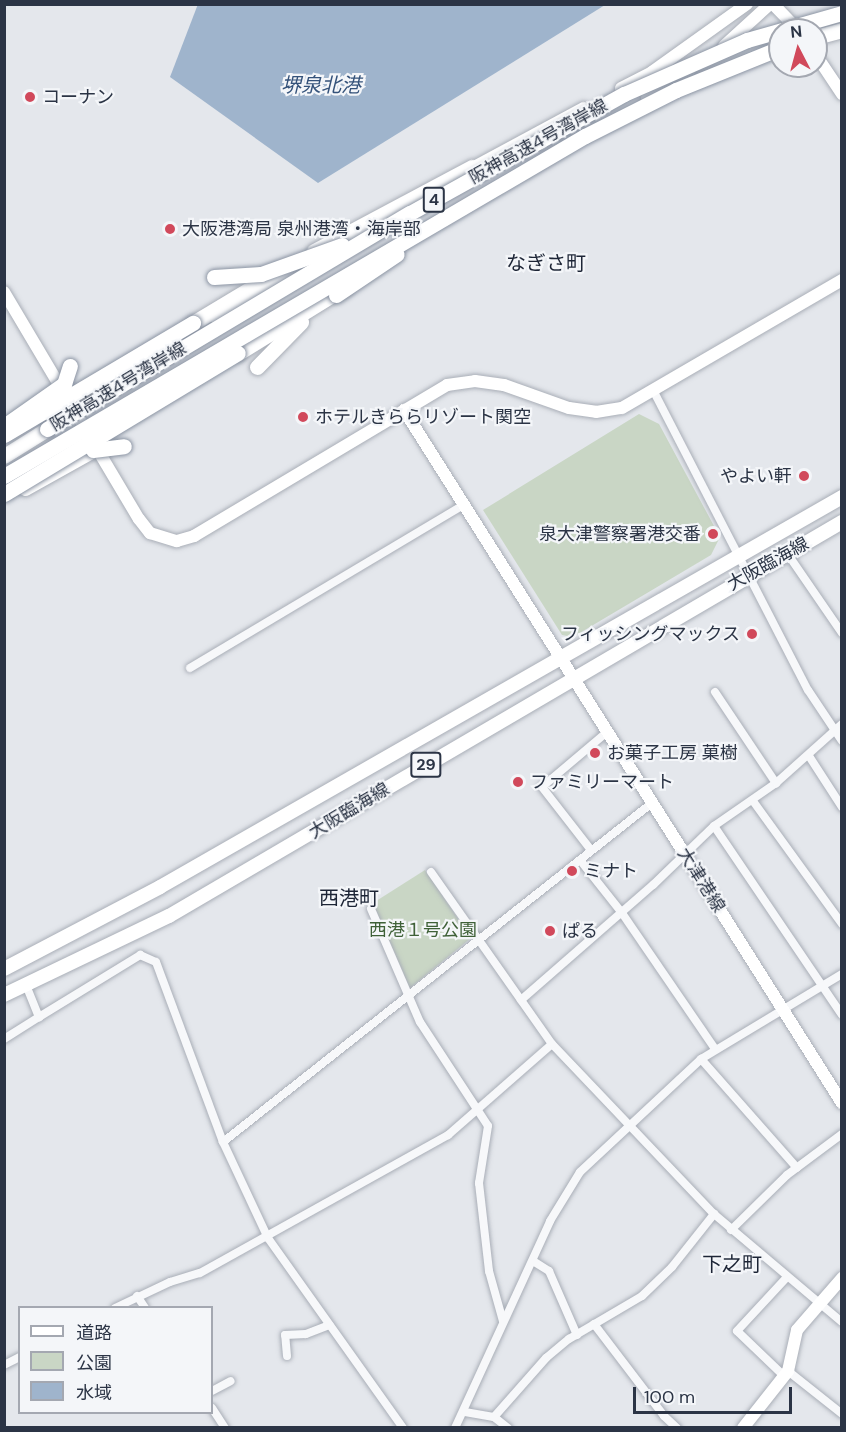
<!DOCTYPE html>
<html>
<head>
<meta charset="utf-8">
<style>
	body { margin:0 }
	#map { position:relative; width:846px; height:1432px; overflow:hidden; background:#e4e7ec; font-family:"DM Sans","Noto Sans JP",sans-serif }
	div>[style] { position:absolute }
	.green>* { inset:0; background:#c9d6c5 }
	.water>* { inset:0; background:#9fb4cc }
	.roads { filter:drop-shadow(0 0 2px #a9aeb7) drop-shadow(0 0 2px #a9aeb7) }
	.street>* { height:8px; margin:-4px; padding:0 4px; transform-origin:4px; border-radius:4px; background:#f7f8fa }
	.secondary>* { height:12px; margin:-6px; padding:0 6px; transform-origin:6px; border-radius:6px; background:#fff }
	.primary>* { height:14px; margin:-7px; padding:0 7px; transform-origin:7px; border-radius:7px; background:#fff }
	.highway>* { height:15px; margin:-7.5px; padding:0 7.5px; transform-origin:7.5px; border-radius:7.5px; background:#fff }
	.bridges { filter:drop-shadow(0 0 2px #8b94a3) drop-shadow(0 0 2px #8b94a3) }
	.highway-bridge>* { height:15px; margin:-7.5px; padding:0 7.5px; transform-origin:7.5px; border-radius:7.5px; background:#fff }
	.dots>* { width:16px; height:16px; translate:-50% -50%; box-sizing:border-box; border:3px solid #f4f6f9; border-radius:50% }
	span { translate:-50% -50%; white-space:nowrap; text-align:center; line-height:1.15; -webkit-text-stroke:4.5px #f4f6f9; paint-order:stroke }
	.shield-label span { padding:2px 4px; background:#f4f6f9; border:2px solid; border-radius:4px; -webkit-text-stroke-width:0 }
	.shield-label { font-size:16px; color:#2b3445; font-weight:700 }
	.poi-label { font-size:18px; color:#2b3445 }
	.left { translate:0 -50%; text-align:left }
	.right { translate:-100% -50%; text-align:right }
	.street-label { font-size:18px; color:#2b3445 }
	.park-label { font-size:18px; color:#3f6138 }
	.water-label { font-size:20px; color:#34527a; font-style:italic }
	.neighbourhood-label { font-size:20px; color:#1d2536 }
	.frame { position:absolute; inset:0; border:6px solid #2b3445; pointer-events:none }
	.legend { position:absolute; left:18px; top:1306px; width:195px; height:108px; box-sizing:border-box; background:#f4f6f9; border:2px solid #a4a8b1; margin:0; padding:8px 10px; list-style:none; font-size:18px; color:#2b3445 }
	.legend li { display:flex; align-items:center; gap:12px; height:30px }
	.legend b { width:30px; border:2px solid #a4a8b1 }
	.north { position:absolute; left:768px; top:18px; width:60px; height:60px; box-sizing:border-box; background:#f4f6f9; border:2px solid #a4a8b1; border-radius:50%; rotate:354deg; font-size:16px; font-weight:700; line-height:24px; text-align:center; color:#2b3445 }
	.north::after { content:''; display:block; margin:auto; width:21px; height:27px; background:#d1495b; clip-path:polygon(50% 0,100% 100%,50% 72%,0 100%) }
	.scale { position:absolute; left:633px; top:1387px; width:159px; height:27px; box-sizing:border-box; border:3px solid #2b3445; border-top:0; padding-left:8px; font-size:18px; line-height:21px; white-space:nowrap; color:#2b3445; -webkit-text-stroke:4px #f4f6f9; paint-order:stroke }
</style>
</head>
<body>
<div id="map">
	<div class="green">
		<div style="clip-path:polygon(639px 414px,659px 424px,714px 526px,706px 531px,711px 542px,719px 539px,711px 555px,573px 637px,562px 635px,483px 510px)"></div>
		<div style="clip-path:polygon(425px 870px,471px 938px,410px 988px,373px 903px)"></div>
	</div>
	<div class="water">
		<div style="clip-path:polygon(198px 4px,605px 4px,605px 5px,318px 183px,170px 77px)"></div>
	</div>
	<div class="roads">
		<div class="street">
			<div style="left:654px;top:392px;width:335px;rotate:62.7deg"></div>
			<div style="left:808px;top:690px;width:61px;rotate:56.3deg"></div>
			<div style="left:787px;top:553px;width:97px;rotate:55.5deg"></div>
			<div style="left:190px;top:668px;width:318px;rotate:-30.8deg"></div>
			<div style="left:715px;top:692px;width:110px;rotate:56.2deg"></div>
			<div style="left:809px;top:756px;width:61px;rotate:57.1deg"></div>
			<div style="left:753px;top:801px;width:152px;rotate:54.1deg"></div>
			<div style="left:714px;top:826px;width:228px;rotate:55.9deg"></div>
			<div style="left:591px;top:850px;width:80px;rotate:-127.9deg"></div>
			<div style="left:542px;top:787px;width:84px;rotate:-40.2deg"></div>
			<div style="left:580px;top:860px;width:68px;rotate:51.6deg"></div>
			<div style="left:622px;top:913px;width:165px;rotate:55.6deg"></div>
			<div style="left:431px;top:872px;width:210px;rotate:54.9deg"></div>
			<div style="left:552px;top:1044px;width:235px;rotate:46.4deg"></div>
			<div style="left:714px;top:1214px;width:167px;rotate:40.2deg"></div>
			<div style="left:371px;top:909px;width:123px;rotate:66.6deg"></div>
			<div style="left:420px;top:1022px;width:124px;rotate:56.8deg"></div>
			<div style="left:488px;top:1126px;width:58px;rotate:99deg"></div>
			<div style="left:479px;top:1183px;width:89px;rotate:83.5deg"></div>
			<div style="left:489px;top:1271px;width:52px;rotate:74.4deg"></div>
			<div style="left:26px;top:985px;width:35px;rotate:68deg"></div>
			<div style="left:39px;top:1017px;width:119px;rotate:-31.5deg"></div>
			<div style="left:140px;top:955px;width:17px;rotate:24deg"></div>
			<div style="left:156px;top:962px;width:192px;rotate:69.6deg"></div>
			<div style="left:223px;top:1142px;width:106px;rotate:64.9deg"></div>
			<div style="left:268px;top:1238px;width:233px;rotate:54.6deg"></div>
			<div style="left:521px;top:1000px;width:175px;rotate:-41.1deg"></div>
			<div style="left:653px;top:885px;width:85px;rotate:-44deg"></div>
			<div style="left:714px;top:826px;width:75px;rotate:-34.7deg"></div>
			<div style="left:776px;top:783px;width:89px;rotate:-41.8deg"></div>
			<div style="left:4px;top:1039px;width:41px;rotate:-32.2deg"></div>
			<div style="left:701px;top:1059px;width:145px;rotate:48.6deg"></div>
			<div style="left:223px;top:1142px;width:547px;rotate:-38.32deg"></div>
			<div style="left:731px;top:1230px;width:78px;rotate:-44.5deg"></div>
			<div style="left:787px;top:1175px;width:69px;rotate:-36.7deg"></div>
			<div style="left:533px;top:1261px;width:19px;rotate:32deg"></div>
			<div style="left:549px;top:1271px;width:70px;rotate:66.4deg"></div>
			<div style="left:137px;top:1296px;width:14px;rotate:56deg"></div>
			<div style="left:115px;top:1308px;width:61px;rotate:-25.3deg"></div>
			<div style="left:170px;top:1282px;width:31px;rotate:-17deg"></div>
			<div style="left:200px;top:1273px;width:284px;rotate:-29.1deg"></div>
			<div style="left:448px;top:1135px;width:138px;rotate:-41.2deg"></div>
			<div style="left:594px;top:1324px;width:116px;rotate:52.7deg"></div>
			<div style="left:664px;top:1416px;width:18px;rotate:43deg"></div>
			<div style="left:287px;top:1356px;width:21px;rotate:-95deg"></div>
			<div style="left:285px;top:1335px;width:21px;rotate:-3deg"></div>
			<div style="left:306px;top:1334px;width:25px;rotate:-21deg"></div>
			<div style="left:4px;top:1365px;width:18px;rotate:-27deg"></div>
			<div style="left:788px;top:1371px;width:69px;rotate:38.5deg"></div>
			<div style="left:784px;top:1376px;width:65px;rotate:-136.2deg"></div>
			<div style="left:737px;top:1331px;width:74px;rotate:-47.2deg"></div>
			<div style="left:212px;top:1391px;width:21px;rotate:-28deg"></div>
			<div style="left:212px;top:1408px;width:24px;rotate:57deg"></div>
			<div style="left:465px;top:1412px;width:29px;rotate:10deg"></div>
			<div style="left:494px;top:1417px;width:18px;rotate:38deg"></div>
			<div style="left:494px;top:1417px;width:79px;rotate:-48.6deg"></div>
			<div style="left:546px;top:1358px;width:30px;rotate:-40deg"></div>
			<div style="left:569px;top:1339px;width:85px;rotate:-30.5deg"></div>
			<div style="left:642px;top:1296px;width:42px;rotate:-44deg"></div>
			<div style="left:672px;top:1267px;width:68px;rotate:-51.6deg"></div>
			<div style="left:455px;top:1428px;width:228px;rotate:-65.3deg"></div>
			<div style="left:550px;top:1221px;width:57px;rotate:-58.5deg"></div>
			<div style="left:580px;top:1172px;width:166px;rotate:-43deg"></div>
			<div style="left:701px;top:1059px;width:165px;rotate:-31.1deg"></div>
		</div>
		<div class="secondary">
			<div style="left:773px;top:4px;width:36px;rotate:46deg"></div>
			<div style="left:724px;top:46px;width:62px;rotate:-42.4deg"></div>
			<div style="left:816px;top:55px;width:47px;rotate:56.3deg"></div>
			<div style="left:621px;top:88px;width:35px;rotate:-27deg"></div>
			<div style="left:652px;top:72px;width:117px;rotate:-35.6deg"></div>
			<div style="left:647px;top:98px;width:51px;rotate:-33.1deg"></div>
			<div style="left:465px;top:172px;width:135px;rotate:-28.3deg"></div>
			<div style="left:4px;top:292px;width:264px;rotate:59.3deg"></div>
			<div style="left:139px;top:519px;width:18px;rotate:52deg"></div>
			<div style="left:150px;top:533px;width:28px;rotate:17deg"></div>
			<div style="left:177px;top:541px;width:18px;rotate:-16deg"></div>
			<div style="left:194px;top:536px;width:295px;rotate:-30.8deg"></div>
			<div style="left:447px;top:385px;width:28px;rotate:-8deg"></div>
			<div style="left:475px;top:381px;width:29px;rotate:8deg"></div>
			<div style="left:504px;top:385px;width:69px;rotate:19.5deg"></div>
			<div style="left:569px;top:408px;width:27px;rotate:8deg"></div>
			<div style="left:596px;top:412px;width:26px;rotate:-9deg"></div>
			<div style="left:622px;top:408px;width:255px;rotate:-30.2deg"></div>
			<div style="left:216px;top:318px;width:118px;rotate:-30.5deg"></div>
			<div style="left:404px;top:410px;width:820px;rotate:57.71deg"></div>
			<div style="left:743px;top:1428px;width:73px;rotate:-51.7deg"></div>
			<div style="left:788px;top:1371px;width:42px;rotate:-77.6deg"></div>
			<div style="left:797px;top:1330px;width:69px;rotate:-49.1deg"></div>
		</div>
		<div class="primary">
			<div style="left:4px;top:969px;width:176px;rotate:-27.7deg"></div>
			<div style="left:160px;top:887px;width:786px;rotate:-29.76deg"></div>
			<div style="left:4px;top:995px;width:183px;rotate:-25.6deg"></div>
			<div style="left:169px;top:916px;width:780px;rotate:-30.35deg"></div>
		</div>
		<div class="highway">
			<div style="left:816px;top:37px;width:27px;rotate:-15deg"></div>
			<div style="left:314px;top:251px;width:179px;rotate:-28deg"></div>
			<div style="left:193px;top:323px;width:99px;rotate:-31deg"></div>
			<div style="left:238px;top:353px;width:126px;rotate:-31.7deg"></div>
			<div style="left:257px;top:367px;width:63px;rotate:-45.6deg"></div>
			<div style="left:4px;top:456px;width:51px;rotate:-32.1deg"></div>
			<div style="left:25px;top:488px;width:78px;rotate:-29.2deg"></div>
		</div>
	</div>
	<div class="bridges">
		<div class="highway-bridge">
			<div style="left:214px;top:277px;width:47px;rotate:-3.7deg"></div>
			<div style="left:261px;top:274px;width:86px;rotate:-19.7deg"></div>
			<div style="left:336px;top:295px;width:73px;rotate:-33.9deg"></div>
			<div style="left:7px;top:424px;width:70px;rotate:-35.1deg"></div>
			<div style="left:64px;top:384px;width:19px;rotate:-72deg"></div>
			<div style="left:47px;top:429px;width:422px;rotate:-30.8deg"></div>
			<div style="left:410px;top:213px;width:245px;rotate:-29.1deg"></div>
			<div style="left:624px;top:94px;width:134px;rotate:-23.7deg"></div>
			<div style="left:747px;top:40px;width:99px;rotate:-15.9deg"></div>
			<div style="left:4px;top:435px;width:220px;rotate:-30.7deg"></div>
			<div style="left:93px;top:450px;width:31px;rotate:-7deg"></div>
			<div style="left:4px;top:476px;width:673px;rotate:-30.34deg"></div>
			<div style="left:585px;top:136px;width:102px;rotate:-26.8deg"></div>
			<div style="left:676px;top:90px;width:112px;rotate:-22deg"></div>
			<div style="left:4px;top:494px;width:273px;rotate:-31.1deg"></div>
		</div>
	</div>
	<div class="dots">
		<div style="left:30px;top:97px;background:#d1495b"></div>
		<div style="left:170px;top:229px;background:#d1495b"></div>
		<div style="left:303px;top:417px;background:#d1495b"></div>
		<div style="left:804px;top:476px;background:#d1495b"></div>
		<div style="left:713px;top:534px;background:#d1495b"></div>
		<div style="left:752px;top:634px;background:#d1495b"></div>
		<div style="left:595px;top:753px;background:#d1495b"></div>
		<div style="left:518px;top:782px;background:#d1495b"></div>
		<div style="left:572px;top:871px;background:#d1495b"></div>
		<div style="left:550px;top:931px;background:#d1495b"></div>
	</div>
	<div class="shield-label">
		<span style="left:434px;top:200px">4</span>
		<span style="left:426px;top:765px">29</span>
	</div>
	<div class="poi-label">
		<span class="left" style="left:42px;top:97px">コーナン</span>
		<span class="left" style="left:182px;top:229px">大阪港湾局 泉州港湾・海岸部</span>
		<span class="left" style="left:315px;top:417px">ホテルきららリゾート関空</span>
		<span class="right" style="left:792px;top:476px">やよい軒</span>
		<span class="right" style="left:701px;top:534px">泉大津警察署港交番</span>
		<span class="right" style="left:740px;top:634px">フィッシングマックス</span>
		<span class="left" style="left:607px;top:753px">お菓子工房 菓樹</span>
		<span class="left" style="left:530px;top:782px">ファミリーマート</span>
		<span class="left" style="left:584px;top:871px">ミナト</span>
		<span class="left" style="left:562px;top:931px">ぱる</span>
	</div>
	<div class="street-label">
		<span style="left:538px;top:142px;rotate:-29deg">阪神高速4号湾岸線</span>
		<span style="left:118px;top:387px;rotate:-31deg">阪神高速4号湾岸線</span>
		<span style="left:768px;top:564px;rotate:-29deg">大阪臨海線</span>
		<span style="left:349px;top:811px;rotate:-31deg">大阪臨海線</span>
		<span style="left:701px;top:880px;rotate:58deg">大津港線</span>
	</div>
	<div class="park-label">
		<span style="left:423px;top:930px">西港１号公園</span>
	</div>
	<div class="water-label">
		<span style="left:321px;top:85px">堺泉北港</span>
	</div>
	<div class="neighbourhood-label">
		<span style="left:546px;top:263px">なぎさ町</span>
		<span style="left:349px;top:898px">西港町</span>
		<span style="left:732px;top:1264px">下之町</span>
	</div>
	<div class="frame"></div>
	<ul class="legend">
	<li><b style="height:8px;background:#fff"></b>道路</li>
	<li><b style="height:16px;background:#c9d6c5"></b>公園</li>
	<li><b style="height:16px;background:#9fb4cc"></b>水域</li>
	</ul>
	<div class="north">N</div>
	<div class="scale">100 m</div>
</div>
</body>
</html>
